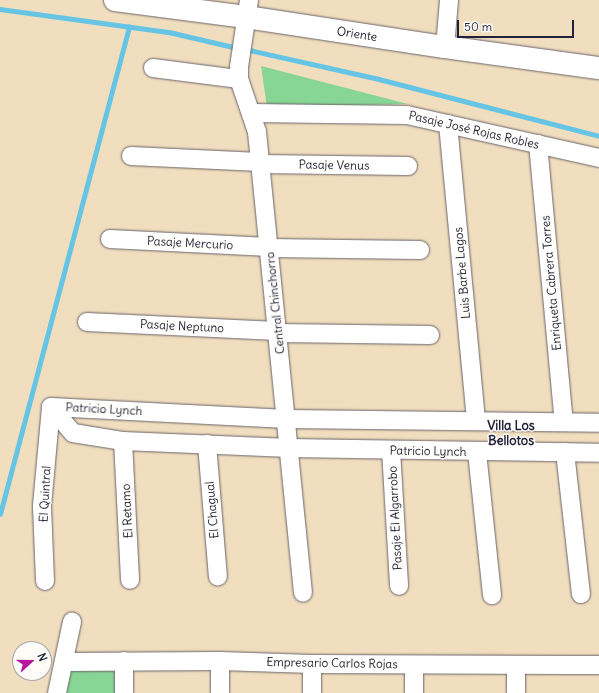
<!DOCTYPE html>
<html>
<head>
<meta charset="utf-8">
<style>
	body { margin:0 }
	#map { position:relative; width:599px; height:693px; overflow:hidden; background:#f1debf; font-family:Delius,sans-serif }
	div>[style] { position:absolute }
	.green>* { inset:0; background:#88d695 }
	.stream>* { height:4.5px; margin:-2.25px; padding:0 2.25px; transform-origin:2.25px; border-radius:2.25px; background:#66c5e4 }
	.roads { filter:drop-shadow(0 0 1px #6a6469) drop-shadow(0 0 1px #6a6469) }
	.minor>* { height:18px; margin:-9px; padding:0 9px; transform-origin:9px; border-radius:9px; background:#fff }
	.tertiary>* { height:22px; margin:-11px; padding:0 11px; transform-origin:11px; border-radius:11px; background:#fff }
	span { translate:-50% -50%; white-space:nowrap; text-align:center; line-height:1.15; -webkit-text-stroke:3px #fdfcf7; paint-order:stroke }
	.street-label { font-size:12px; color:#22223b }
	.neighbourhood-label { font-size:13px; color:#22223b; font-weight:700 }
	.north { position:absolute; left:12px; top:641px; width:40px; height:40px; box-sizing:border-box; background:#fdfcf7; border:1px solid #a5a5ac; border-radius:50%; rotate:69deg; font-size:11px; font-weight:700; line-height:16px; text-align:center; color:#22223b }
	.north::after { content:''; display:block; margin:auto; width:14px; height:18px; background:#b5179e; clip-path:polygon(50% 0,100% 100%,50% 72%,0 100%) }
	.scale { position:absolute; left:457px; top:20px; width:117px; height:18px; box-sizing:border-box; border:2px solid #22223b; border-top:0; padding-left:5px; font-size:12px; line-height:14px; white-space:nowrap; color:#22223b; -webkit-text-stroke:3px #fdfcf7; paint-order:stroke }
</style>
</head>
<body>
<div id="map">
	<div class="green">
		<div style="clip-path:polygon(261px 66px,408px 104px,267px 107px)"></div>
		<div style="clip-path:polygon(118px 669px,117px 693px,65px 693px,71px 670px)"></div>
	</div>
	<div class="stream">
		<div style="left:0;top:9px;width:171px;rotate:7.8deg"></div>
		<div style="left:169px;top:32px;width:71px;rotate:13.1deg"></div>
		<div style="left:245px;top:49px;width:137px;rotate:12.6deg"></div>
		<div style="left:379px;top:79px;width:227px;rotate:14.5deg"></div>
		<div style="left:0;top:514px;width:504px;rotate:-75.16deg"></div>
	</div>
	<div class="roads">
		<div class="minor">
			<div style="left:249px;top:0;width:68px;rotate:98.5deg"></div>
			<div style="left:239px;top:67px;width:12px;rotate:90deg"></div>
			<div style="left:239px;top:79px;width:56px;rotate:71.2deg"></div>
			<div style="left:257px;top:132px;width:463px;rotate:84.3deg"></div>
			<div style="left:445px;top:47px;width:47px;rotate:-85.1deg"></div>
			<div style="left:153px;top:68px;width:87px;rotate:7.3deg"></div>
			<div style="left:251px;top:113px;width:156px;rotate:0.7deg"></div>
			<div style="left:407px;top:115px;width:197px;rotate:12.6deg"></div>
			<div style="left:448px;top:124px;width:298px;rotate:84.6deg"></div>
			<div style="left:538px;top:144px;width:279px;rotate:84.7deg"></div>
			<div style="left:131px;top:156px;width:129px;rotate:2.7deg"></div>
			<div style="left:260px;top:164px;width:148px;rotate:0.8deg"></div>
			<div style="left:110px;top:239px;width:159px;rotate:2.9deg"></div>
			<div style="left:269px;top:248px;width:151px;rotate:0.8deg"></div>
			<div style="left:87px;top:322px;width:190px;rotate:2.7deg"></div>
			<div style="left:278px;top:333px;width:152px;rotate:0.8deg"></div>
			<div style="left:51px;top:407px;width:34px;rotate:50deg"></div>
			<div style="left:73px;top:433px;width:51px;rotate:9.1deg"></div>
			<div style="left:123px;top:441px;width:166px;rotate:2.4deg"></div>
			<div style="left:289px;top:448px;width:310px;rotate:0.9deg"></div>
			<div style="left:51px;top:407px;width:236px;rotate:2.9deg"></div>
			<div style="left:287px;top:419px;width:312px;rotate:0.7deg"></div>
			<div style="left:123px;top:441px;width:139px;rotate:87.1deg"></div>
			<div style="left:207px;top:444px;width:133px;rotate:85.3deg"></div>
			<div style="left:391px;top:450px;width:136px;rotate:86.6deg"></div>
			<div style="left:477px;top:452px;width:144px;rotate:84deg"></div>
			<div style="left:565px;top:452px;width:143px;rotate:83.6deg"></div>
			<div style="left:45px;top:581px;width:75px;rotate:-92.3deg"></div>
			<div style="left:42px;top:506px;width:99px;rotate:-84.8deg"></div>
			<div style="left:220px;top:661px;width:32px;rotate:90deg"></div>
			<div style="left:65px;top:662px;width:155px;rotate:-0.4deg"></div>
			<div style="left:220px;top:661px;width:92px;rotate:1.9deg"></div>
			<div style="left:312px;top:664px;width:287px;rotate:0.2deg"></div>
			<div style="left:312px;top:664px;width:29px;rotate:90deg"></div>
			<div style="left:57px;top:693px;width:73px;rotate:-78.1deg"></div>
			<div style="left:124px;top:693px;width:32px;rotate:-90deg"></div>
			<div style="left:414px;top:693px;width:28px;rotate:-90deg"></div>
			<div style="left:516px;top:693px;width:27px;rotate:-90deg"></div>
		</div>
		<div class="tertiary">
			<div style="left:115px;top:0;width:132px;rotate:7.4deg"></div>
			<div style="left:246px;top:17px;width:201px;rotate:8.6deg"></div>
			<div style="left:445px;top:47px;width:155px;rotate:7.8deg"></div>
		</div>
	</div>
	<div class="street-label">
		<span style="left:357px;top:34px;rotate:9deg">Oriente</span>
		<span style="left:474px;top:130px;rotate:13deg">Pasaje José Rojas Robles</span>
		<span style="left:334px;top:165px;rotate:1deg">Pasaje Venus</span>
		<span style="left:190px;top:243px;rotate:3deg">Pasaje Mercurio</span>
		<span style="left:462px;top:273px;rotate:-95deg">Luis Barbe Lagos</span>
		<span style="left:551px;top:283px;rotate:-95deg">Enriqueta Cabrera Torres</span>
		<span style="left:275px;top:303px;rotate:-96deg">Central Chinchorro</span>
		<span style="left:182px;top:326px;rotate:3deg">Pasaje Neptuno</span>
		<span style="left:104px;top:409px;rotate:3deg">Patricio Lynch</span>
		<span style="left:428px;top:451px;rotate:1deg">Patricio Lynch</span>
		<span style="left:45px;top:494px;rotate:-87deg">El Quintral</span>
		<span style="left:212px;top:510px;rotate:-95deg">El Chagual</span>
		<span style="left:127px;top:511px;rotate:-93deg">El Retamo</span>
		<span style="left:395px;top:518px;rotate:-93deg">Pasaje El Algarrobo</span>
		<span style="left:332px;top:663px;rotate:1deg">Empresario Carlos Rojas</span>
	</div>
	<div class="neighbourhood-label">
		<span style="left:511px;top:434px">Villa Los<br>Bellotos</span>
	</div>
	<div class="north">N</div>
	<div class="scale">50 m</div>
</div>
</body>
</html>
